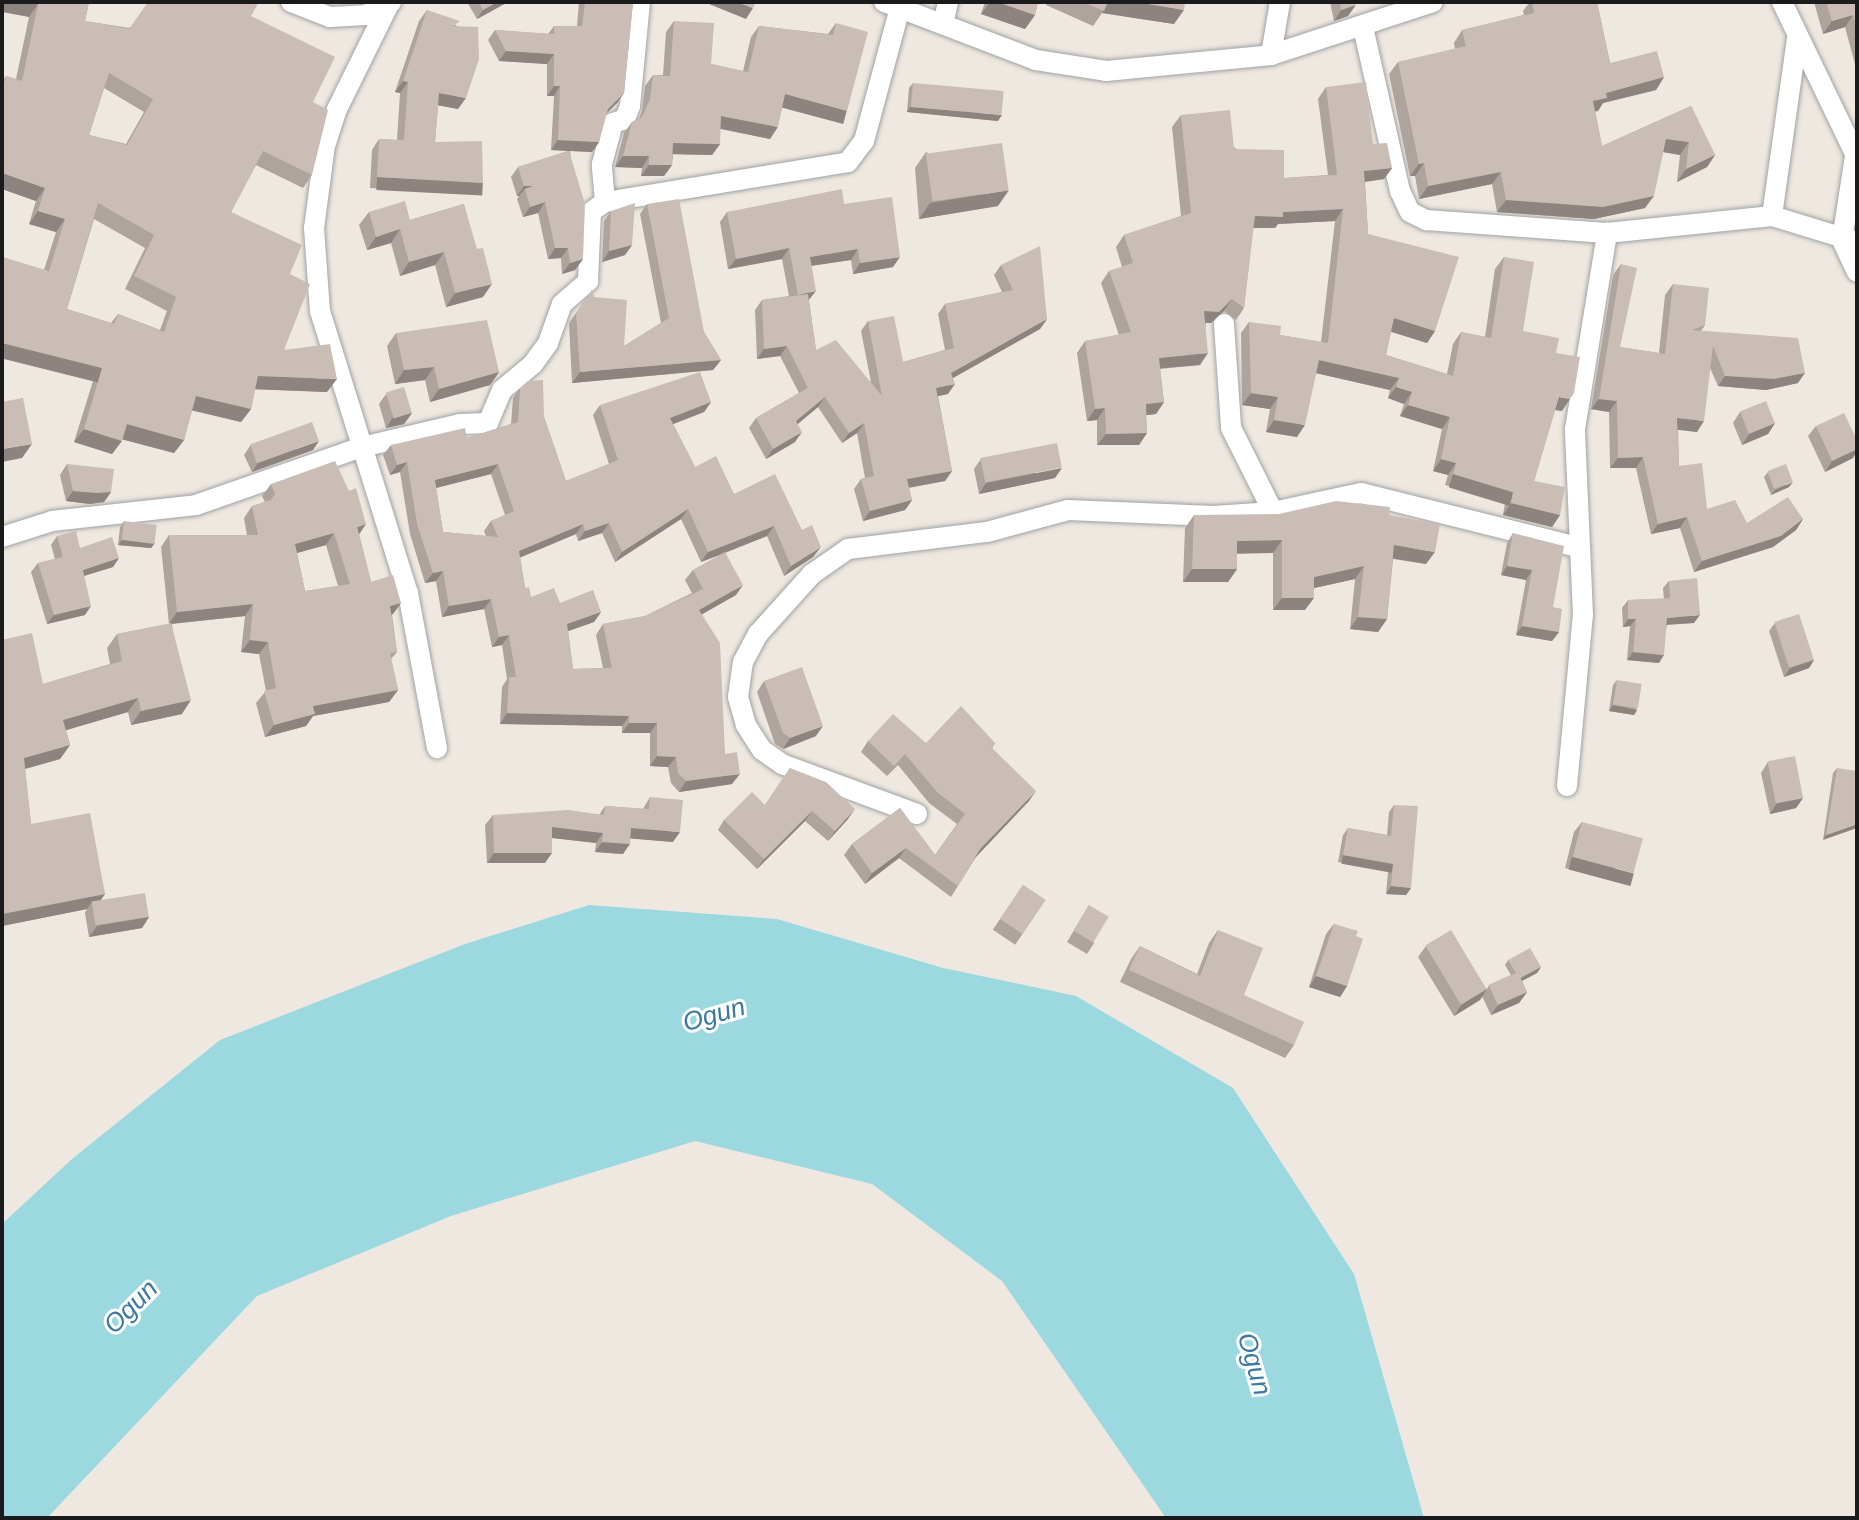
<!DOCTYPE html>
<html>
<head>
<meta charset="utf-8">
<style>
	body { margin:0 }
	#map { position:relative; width:1859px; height:1520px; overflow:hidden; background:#eee8e0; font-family:Helvetica,sans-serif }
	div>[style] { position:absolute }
	.water>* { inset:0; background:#9bd8e0 }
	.roads { filter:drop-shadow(0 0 2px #a2a2a2) drop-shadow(0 0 2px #a2a2a2) }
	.minor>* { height:20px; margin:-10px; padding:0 10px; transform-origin:10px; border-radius:10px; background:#fff }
	.wall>* { inset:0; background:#aea39d; transform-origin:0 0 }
	.shaded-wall>* { inset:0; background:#8d847f; transform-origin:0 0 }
	.building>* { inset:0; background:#cabdb6; transform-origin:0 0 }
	span { translate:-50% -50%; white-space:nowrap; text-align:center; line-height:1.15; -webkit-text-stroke:6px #fff; paint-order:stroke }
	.water-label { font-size:26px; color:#3b79a2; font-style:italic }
	.frame { position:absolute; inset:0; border:4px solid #1b1b1b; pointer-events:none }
</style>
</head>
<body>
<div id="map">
	<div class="water">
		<div style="clip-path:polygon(589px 905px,777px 919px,943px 968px,1076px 996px,1233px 1088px,1354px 1274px,1424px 1518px,1166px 1518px,1002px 1281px,872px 1184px,695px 1141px,451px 1216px,257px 1296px,47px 1518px,2px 1518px,2px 1224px,72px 1159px,220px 1040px,465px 944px)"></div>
	</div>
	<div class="roads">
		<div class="minor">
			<div style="left:291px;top:2px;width:42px;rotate:21deg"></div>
			<div style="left:330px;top:17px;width:36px;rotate:-3deg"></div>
			<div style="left:366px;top:15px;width:28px;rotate:-27deg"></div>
			<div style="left:884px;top:2px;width:163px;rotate:20.9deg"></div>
			<div style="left:1036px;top:60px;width:71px;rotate:8.9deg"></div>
			<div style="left:1106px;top:71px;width:166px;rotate:-5.5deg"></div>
			<div style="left:1271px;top:55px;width:170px;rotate:-18.1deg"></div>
			<div style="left:1782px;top:2px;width:173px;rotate:64.3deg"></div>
			<div style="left:388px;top:6px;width:115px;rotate:116.3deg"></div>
			<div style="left:337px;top:109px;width:38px;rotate:108deg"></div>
			<div style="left:325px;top:145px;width:84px;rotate:97.5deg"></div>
			<div style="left:314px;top:228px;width:83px;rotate:85.9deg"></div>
			<div style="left:320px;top:311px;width:295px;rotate:72.7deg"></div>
			<div style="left:408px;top:593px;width:158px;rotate:79.4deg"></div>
			<div style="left:943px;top:24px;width:23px;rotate:-77deg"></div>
			<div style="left:1363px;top:27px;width:168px;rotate:77.3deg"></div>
			<div style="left:1400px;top:191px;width:23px;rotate:65deg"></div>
			<div style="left:1410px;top:212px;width:18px;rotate:27deg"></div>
			<div style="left:1426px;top:220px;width:181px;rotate:4.1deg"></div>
			<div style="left:1607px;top:233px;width:166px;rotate:-5.9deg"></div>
			<div style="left:1772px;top:216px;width:89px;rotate:17deg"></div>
			<div style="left:1271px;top:55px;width:54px;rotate:-80.4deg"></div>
			<div style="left:1855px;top:156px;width:85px;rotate:98.8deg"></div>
			<div style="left:1842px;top:240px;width:35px;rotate:65deg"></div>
			<div style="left:605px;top:202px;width:38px;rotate:-95deg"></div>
			<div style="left:602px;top:164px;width:42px;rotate:-75deg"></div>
			<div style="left:613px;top:123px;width:13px;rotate:-18deg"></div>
			<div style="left:625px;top:119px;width:14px;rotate:-69deg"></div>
			<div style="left:630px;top:106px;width:104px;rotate:-84.5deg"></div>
			<div style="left:1772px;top:216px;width:179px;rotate:-82deg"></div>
			<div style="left:1224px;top:324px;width:104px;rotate:86.1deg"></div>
			<div style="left:1231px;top:428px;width:94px;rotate:63.4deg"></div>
			<div style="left:2px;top:537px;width:52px;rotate:-17.7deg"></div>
			<div style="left:52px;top:521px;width:145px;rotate:-6.3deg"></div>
			<div style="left:196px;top:505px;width:176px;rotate:-19.3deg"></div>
			<div style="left:362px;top:447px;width:101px;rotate:-13.2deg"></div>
			<div style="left:460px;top:424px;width:28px;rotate:-2deg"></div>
			<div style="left:488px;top:423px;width:36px;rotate:-67deg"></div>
			<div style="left:502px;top:390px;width:40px;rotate:-40deg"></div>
			<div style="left:533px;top:364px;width:26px;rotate:-54deg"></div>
			<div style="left:548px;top:343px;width:41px;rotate:-70.3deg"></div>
			<div style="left:562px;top:304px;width:35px;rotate:-41deg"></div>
			<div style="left:588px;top:281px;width:69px;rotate:-87.5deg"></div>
			<div style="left:591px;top:212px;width:17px;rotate:-36deg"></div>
			<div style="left:605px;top:202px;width:246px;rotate:-9.3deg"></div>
			<div style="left:848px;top:162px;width:26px;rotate:-53deg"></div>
			<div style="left:864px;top:141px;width:138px;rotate:-74.9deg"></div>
			<div style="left:1567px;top:786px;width:172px;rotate:-84.7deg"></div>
			<div style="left:1583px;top:615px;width:186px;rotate:-92.5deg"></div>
			<div style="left:1575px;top:429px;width:199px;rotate:-80.7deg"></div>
			<div style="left:917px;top:814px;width:144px;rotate:-159.7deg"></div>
			<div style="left:782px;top:764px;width:24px;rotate:-145deg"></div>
			<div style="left:762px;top:750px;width:30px;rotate:-123deg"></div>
			<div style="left:746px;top:725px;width:29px;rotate:-106deg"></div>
			<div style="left:738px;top:697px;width:35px;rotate:-82deg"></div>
			<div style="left:743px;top:662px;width:32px;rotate:-62deg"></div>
			<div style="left:758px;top:634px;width:81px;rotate:-48deg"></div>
			<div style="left:812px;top:574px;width:44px;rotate:-34.8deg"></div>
			<div style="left:848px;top:549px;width:140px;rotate:-7deg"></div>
			<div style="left:987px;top:532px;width:84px;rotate:-15.2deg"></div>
			<div style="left:1068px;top:510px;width:146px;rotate:2.4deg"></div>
			<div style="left:1214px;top:516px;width:59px;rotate:-3.9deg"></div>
			<div style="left:1273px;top:512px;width:90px;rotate:-12.2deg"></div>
			<div style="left:1361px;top:493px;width:224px;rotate:14deg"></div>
		</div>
	</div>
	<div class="wall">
		<div style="clip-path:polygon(evenodd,2px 2px,89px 2px,85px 21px,129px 28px,163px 4px,251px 16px,313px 102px,312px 175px,303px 188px,256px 165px,231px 212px,290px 274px,284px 350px,327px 392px,255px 389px,251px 409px,241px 422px,192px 410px,184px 440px,174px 453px,122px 439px,112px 454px,74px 442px,93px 381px,2px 358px,2px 257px,44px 270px,56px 232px,29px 224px,36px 201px,2px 189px,2px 82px,6px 76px,16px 79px,29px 17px,2px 2px,104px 88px,144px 112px,126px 144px,89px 135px,104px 88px,2px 2px,94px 219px,145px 248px,125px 289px,167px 311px,160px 330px,118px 314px,111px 323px,67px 309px,94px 219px)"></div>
		<div style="clip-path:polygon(467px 2px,508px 2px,477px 19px)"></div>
		<div style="clip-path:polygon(579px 2px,633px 2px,624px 93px,617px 103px,606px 113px,599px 142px,592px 152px,570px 151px,583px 259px,575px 270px,562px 274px,561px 258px,548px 259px,538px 213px,523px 217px,517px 199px,519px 196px,517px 196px,511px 177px,518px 167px,568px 151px,551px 150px,554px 96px,547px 96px,547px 64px,499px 61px,488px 40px,495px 30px,548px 34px,554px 26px,577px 26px)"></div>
		<div style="clip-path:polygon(985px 2px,1038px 2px,1035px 15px,1025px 29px,981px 14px)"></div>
		<div style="clip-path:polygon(1048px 2px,1185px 2px,1174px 24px,1102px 13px,1093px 26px,1046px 5px)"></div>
		<div style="clip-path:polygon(1330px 2px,1355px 2px,1348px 16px,1334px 21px)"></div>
		<div style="clip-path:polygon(1530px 2px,1597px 2px,1610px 63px,1664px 77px,1656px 90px,1603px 103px,1598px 111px,1595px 111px,1602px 146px,1691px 106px,1715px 155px,1707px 167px,1677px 182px,1680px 155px,1663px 152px,1645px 208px,1594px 219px,1497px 212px,1492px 184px,1419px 199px,1415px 176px,1410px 176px,1389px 74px,1398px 62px,1455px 49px,1454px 43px,1462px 30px,1524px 15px,1523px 11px)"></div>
		<div style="clip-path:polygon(1814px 2px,1857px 2px,1857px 72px,1845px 27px,1823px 34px)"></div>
		<div style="clip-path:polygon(427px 10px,457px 26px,458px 109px,438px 105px,435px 142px,475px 194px,370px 188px,372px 150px,379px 139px,397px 140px,400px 93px,395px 92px,419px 21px)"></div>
		<div style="clip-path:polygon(674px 21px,711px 64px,743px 71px,751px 37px,759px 26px,828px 34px,836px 23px,839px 122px,783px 106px,770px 139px,720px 129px,720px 144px,712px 155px,673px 154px,672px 165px,664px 176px,641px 176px,642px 168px,615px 167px,624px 133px,632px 122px,639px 118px,642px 111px,645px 86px,653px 75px,663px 75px,666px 32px)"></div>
		<div style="clip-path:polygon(913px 83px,998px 121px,907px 112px,909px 88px)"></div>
		<div style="clip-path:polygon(1326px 87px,1392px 168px,1384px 179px,1365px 182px,1368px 234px,1435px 331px,1427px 343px,1391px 331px,1386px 355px,1447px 374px,1453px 344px,1461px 332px,1485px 337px,1495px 269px,1504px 257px,1523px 331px,1556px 353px,1562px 411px,1555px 410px,1534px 481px,1560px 515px,1552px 527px,1503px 515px,1505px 503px,1445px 485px,1448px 475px,1433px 471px,1442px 429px,1400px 416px,1404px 404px,1388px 398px,1390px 390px,1316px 373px,1297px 437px,1266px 432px,1270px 409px,1242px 405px,1241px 333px,1249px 322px,1280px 335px,1321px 342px,1335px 221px,1278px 224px,1275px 228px,1253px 228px,1244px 308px,1236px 320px,1224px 311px,1211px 323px,1206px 323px,1200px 365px,1160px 369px,1164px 402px,1156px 414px,1146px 415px,1147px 433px,1139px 445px,1097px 445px,1097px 420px,1087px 421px,1077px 353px,1085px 341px,1119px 335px,1101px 283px,1109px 271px,1122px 267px,1116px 247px,1124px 235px,1181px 216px,1172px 127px,1181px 115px,1284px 178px,1328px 175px,1318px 99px)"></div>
		<div style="clip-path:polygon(926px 152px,998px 206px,919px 219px,915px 168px)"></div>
		<div style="clip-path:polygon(464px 204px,483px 297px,446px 307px,435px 265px,400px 276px,391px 243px,367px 250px,359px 225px,369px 212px,410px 220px)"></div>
		<div style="clip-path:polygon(647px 204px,704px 332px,721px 360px,713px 370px,572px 383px,569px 323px,592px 290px,594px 297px,624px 346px,661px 323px,640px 214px)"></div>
		<div style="clip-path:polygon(844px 204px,893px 267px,853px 274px,851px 260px,811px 266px,809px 301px,816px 350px,871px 382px,861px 331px,868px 321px,903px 362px,945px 350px,938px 314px,945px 304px,1002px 292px,994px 275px,1001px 265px,1047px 319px,1040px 329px,953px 378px,948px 394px,938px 396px,952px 471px,945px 481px,909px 488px,912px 500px,905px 510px,863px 521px,854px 489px,861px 479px,865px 478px,857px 433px,842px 443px,818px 407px,798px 424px,795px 442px,766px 459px,749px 428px,756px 418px,799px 393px,780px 356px,757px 359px,755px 310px,762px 300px,789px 296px,782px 259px,728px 269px,720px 222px,727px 212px)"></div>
		<div style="clip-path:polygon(611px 211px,632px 245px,625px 255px,602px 262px,604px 221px)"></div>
		<div style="clip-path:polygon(1621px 264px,1620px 347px,1659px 353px,1665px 295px,1673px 284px,1705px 325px,1701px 331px,1798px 383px,1766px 390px,1718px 386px,1710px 368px,1697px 432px,1678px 429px,1679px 466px,1707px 509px,1747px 523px,1803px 519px,1796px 530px,1773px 547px,1694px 572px,1680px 528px,1651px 534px,1636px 468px,1610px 468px,1609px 412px,1591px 409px,1613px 275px)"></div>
		<div style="clip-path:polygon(396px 333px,499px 372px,490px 385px,430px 402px,425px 380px,395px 384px,387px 346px)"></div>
		<div style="clip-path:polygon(evenodd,520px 388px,544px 417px,566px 481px,609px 464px,593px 415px,600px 405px,711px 402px,704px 412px,673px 424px,695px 467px,734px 494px,813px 557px,784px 576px,767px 536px,725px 553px,736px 595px,702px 614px,725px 754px,732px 784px,679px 792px,671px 783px,668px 767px,650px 766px,650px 733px,622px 733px,622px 726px,500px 724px,502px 687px,507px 679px,502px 645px,492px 647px,484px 609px,442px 617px,436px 581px,425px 583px,410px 534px,400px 472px,390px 475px,383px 455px,391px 445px,467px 438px,511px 424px,513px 398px,520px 388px,491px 474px,505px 515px,491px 521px,484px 531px,486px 536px,443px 532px,436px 488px,491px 474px,520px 388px,681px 519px,701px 562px,723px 554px,693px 570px,685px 580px,692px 593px,645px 616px,603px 624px,596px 635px,603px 668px,573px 669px,568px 631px,594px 622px,601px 612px,531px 597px,525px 588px,520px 557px,576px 534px,578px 541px,602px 533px,615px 562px,681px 519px)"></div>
		<div style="clip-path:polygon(386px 394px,412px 413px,404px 424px,386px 428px,379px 404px)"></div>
		<div style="clip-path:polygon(1740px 412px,1775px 423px,1768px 434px,1742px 445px,1733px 423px)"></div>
		<div style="clip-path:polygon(1816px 426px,1853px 458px,1825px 472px,1808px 436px)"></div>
		<div style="clip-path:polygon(250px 446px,313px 450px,252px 472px,244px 455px)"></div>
		<div style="clip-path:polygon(981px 459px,1055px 478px,979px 494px,974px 469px)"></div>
		<div style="clip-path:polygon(67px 464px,111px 492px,104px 502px,90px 504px,66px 501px,60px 475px)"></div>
		<div style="clip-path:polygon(1768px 472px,1789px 487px,1771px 495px,1764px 477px)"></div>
		<div style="clip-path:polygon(evenodd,271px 484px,359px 534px,371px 582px,401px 603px,392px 615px,397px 652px,391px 659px,398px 690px,389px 702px,313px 716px,306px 726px,265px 737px,256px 703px,266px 691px,259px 654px,241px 652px,245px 616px,172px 624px,182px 714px,131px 725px,128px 712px,66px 730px,70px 745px,60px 759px,25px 769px,31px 824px,105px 894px,100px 901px,149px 917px,142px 928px,89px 937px,85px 913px,87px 909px,2px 926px,2px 640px,43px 684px,110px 664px,107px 648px,117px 634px,169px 624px,161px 547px,169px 535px,247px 535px,244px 518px,252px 506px,265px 502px,262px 496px,271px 484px,326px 545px,338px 586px,305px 591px,297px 553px,326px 545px)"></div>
		<div style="clip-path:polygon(1194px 515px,1389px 515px,1426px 564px,1393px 559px,1387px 619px,1378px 632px,1350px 629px,1355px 579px,1314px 588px,1305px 610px,1273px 610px,1273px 553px,1237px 553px,1237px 569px,1228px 582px,1183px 582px,1185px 528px)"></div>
		<div style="clip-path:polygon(124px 521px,155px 543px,151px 548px,118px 545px,120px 527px)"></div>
		<div style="clip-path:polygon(1513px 533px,1553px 607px,1559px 632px,1552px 641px,1516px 635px,1526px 580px,1501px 575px,1507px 543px)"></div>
		<div style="clip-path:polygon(57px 536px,80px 548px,119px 558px,113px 567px,84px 576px,85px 615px,47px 624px,31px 572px,38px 563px,55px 559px,51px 545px)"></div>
		<div style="clip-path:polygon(1669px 581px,1694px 623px,1667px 625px,1659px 663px,1627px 660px,1630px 626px,1623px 627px,1622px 608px,1628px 600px,1664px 599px,1663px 588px)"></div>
		<div style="clip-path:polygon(1775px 623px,1814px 660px,1809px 668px,1784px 677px,1769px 631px)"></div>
		<div style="clip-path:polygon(1617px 680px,1637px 710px,1634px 715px,1609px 711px,1613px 685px)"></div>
		<div style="clip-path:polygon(764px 681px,816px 736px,783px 749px,775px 744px,757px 692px)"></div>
		<div style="clip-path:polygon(868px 741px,926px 743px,995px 743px,992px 748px,1029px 801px,976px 857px,951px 897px,899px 858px,865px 884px,844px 855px,852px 844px,900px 808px,935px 855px,957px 824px,929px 803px,898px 765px,887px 776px,861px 752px)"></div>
		<div style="clip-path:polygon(1768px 762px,1803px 798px,1796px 808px,1770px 814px,1761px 773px)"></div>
		<div style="clip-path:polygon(790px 768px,848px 819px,828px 841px,805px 821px,757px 869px,718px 830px,724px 820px,765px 805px)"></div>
		<div style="clip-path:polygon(1837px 768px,1856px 803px,1823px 840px,1833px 773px)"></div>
		<div style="clip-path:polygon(650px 797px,673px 842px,630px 838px,623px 854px,595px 852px,596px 843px,552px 838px,545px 863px,487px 863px,485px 825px,493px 815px,599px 815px,605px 806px,643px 809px)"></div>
		<div style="clip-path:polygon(1394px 805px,1411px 888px,1406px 895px,1386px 894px,1388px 871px,1338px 862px,1343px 835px,1348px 828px,1387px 835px,1389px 812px)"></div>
		<div style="clip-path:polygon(1582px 822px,1627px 885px,1565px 868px,1574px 832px)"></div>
		<div style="left:1023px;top:885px;width:27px;height:54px;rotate:34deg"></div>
		<div style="clip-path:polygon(1089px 905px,1094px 943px,1087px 954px,1067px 942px)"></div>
		<div style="clip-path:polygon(1334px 924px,1356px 936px,1347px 986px,1340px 997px,1309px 987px,1326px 934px)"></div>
		<div style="clip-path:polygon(1218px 930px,1244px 995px,1294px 1045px,1285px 1058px,1120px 982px,1131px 959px,1140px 946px,1197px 974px,1209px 943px)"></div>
		<div style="clip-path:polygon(1426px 946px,1487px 989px,1489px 985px,1511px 975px,1505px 965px,1508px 960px,1541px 967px,1537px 973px,1522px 981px,1527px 992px,1519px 1003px,1491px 1015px,1482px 996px,1480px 1000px,1454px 1016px,1418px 957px)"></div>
	</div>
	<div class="shaded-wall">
		<div style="clip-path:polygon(2px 2px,27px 2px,38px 4px,29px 17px,2px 12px)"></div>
		<div style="clip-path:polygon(497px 2px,508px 2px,477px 19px,483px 10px)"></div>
		<div style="clip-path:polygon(704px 2px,737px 2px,753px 8px,746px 19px)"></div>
		<div style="clip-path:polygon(990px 2px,997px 2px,1035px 15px,1025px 29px,981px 14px)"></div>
		<div style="clip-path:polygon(1107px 2px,1136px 2px,1184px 10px,1174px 24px,1102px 13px)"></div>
		<div style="clip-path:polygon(1356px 5px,1348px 16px,1334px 21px,1341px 10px)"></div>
		<div style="clip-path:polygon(1853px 15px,1845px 27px,1823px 34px,1832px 21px)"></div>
		<div style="clip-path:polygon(506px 51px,554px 54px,547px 64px,499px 61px)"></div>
		<div style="clip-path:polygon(1664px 77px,1656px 90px,1603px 103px,1598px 111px,1584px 114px,1593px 101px,1606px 93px)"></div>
		<div style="clip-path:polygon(403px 81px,408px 82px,400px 93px,395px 92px)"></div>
		<div style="clip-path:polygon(554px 86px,560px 86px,554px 96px,547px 96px)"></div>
		<div style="clip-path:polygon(439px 93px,466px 98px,458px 109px,431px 104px)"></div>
		<div style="clip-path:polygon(624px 93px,617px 103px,601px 119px,608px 109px)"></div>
		<div style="left:785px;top:94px;width:64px;height:14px;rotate:15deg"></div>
		<div style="clip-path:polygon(910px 107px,1002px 115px,998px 121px,907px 112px)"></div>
		<div style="clip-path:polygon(721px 116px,778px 127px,770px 139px,713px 127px)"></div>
		<div style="clip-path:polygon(1666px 139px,1689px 142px,1680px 155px,1657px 151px)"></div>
		<div style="clip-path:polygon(558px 140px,599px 142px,592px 152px,551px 150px)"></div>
		<div style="clip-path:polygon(673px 143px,720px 144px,712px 155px,665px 154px)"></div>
		<div style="clip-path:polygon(1715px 155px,1707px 167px,1677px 182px,1686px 169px)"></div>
		<div style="clip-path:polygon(623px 156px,649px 156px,642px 168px,615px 167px)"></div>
		<div style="clip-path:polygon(1424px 163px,1415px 176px,1410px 176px,1419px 164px)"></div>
		<div style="clip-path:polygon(649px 165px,672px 165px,664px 176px,641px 176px)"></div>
		<div style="clip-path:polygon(1392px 168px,1384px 179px,1356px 183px,1364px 171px)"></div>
		<div style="clip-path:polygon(1501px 172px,1492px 184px,1419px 199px,1428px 186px)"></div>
		<div style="clip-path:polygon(2px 173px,45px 188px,36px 201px,2px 189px)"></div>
		<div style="left:377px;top:177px;width:106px;height:13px;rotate:3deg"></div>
		<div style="clip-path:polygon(524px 186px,533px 186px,525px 189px,519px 196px,517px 196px)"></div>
		<div style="clip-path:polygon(1009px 190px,998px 206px,919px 219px,930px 203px)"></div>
		<div style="clip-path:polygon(1654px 196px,1645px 208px,1594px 219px,1497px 212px,1506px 200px)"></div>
		<div style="clip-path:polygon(545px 202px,538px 213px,523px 217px,530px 207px)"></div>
		<div style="clip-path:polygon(1343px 209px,1335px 221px,1278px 224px,1275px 228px,1247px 228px,1255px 216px,1283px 212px)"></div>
		<div style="clip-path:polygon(38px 211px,65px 219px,56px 232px,29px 224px)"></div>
		<div style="clip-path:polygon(400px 229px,391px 243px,367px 250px,376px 237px)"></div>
		<div style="clip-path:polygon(632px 245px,625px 255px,602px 262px,609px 251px)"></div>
		<div style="clip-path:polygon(555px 248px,568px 248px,561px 258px,548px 259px)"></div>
		<div style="clip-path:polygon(789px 248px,782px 259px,728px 269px,736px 259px)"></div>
		<div style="clip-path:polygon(858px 249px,851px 260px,802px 267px,810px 257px)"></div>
		<div style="clip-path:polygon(444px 252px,435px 265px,400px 276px,409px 262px)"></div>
		<div style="clip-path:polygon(900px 257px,893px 267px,853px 274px,860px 263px)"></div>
		<div style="clip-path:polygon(583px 259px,575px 270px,562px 274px,570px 263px)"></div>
		<div style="clip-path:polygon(492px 284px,483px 297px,446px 307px,455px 293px)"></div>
		<div style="clip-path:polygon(816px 291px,808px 301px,798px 295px)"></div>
		<div style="clip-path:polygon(1232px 299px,1224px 311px,1211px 323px,1196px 322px,1204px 311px)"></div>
		<div style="clip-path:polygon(1394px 318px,1435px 331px,1427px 343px,1385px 330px)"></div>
		<div style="clip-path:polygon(1047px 319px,1040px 329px,944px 383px,951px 373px)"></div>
		<div style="left:2px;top:343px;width:103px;height:15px;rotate:14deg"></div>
		<div style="clip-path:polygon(787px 346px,780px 356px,757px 359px,764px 349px)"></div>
		<div style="clip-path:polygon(1208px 353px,1200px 365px,1151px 369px,1159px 358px)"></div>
		<div style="clip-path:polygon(721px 360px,713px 370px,572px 383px,580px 372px)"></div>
		<div style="clip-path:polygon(1319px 360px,1399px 378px,1390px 390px,1311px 372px)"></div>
		<div style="clip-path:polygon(434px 367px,425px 380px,395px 384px,404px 370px)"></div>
		<div style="clip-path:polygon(499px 372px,490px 385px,430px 402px,439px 389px)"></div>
		<div style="clip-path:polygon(1805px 373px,1798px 383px,1766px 390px,1718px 386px,1725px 376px)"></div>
		<div style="clip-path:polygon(258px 376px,337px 379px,327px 392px,248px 389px)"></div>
		<div style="clip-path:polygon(955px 384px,948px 394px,929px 398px,936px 388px)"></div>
		<div style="clip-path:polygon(1396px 387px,1412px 392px,1404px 404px,1388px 398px)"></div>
		<div style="clip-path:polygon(1251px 393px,1278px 397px,1270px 409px,1242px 405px)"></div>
		<div style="clip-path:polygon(196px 396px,251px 409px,241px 422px,186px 409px)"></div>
		<div style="clip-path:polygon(825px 397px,818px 407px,789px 431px,796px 421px)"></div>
		<div style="clip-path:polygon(1559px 397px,1570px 399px,1562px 411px,1550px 409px)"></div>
		<div style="clip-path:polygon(1599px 399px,1617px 401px,1609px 412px,1591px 409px)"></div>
		<div style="clip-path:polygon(711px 402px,704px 412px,663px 428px,670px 418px)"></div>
		<div style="clip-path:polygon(1164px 402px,1156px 414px,1138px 416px,1146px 404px)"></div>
		<div style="clip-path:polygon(1408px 405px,1450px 417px,1442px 429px,1400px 416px)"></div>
		<div style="clip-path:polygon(1105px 408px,1097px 420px,1087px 421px,1095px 409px)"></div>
		<div style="clip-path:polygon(412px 413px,404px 424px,386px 428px,393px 417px)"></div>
		<div style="clip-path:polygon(1677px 418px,1704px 421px,1697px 432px,1670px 429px)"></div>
		<div style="clip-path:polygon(1274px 420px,1305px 425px,1297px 437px,1266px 432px)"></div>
		<div style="clip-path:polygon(864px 423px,857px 433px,842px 443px,849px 433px)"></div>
		<div style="clip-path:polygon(1775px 423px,1768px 434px,1742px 445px,1749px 434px)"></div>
		<div style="clip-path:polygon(127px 424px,184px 440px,174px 453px,117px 438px)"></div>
		<div style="clip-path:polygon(84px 429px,122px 441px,112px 454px,74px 442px)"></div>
		<div style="clip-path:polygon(802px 432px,795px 442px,766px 459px,773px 449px)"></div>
		<div style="clip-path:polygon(1147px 433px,1139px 445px,1097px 445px,1106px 434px)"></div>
		<div style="clip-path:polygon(319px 441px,313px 450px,252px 472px,258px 463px)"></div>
		<div style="clip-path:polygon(32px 444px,22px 458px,2px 462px,2px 449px)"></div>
		<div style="clip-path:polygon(1857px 449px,1857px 452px,1853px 458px,1825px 472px,1832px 461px)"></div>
		<div style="clip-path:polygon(1643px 457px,1636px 468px,1610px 468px,1618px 458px)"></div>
		<div style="clip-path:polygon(1441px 459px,1456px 463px,1448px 475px,1433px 471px)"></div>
		<div style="clip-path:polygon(407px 462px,400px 472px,390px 475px,397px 465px)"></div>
		<div style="clip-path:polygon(498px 464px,491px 474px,428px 490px,435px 480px)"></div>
		<div style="clip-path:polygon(1062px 468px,1055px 478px,979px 494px,986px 483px)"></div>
		<div style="clip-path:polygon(952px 471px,945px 481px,900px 489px,907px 479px)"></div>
		<div style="left:1453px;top:474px;width:63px;height:14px;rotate:17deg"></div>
		<div style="clip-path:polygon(1793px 482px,1789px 487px,1771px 495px,1775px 490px)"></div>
		<div style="clip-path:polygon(73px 491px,111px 492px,104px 502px,90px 504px,66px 501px)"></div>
		<div style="clip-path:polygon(912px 500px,905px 510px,863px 521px,870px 511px)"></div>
		<div style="clip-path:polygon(1511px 503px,1560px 515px,1552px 527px,1503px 515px)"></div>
		<div style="clip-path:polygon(688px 509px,681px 519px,615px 562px,622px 552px)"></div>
		<div style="clip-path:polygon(1687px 517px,1680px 528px,1651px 534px,1658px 524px)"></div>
		<div style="clip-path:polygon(1803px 519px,1796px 530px,1773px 547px,1694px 572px,1702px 561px)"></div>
		<div style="clip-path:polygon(609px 523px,602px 533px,578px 541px,585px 531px)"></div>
		<div style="clip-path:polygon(366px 524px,358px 536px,357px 527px)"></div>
		<div style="clip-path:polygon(583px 524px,576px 534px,512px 561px,519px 551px)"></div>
		<div style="clip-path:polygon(774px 526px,767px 536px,701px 562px,708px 552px)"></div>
		<div style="clip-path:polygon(334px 533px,326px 545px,286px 556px,295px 544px)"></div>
		<div style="clip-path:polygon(122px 540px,155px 543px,151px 548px,118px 545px)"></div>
		<div style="clip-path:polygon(1282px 540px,1273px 553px,1228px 554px,1237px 541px)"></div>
		<div style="clip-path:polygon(1394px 545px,1435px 552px,1426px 564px,1385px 557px)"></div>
		<div style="clip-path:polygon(821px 547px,813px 557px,784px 576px,791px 566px)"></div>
		<div style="clip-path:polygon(119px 558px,113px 567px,77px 578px,83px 570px)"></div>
		<div style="clip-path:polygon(1364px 566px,1355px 579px,1305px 590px,1314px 577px)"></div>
		<div style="clip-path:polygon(1507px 566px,1532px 570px,1526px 580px,1501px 575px)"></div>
		<div style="clip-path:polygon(1192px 569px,1237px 569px,1228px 582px,1183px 582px)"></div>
		<div style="clip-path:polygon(443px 571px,436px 581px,425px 583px,433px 573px)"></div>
		<div style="clip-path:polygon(743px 585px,736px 595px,692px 620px,699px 610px)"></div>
		<div style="clip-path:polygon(1282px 598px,1314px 598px,1305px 610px,1273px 610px)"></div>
		<div style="clip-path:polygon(491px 599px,484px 609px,442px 617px,449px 606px)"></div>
		<div style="clip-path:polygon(401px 603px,393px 614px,382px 617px,390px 606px)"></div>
		<div style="clip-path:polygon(253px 604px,245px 616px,169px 624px,177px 612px)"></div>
		<div style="clip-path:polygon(91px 606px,85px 615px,47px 624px,54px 615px)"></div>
		<div style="clip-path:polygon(601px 612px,594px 622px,560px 634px,567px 624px)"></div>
		<div style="clip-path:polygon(1700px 615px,1694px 623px,1662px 625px,1667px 618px)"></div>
		<div style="clip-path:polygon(1358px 617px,1387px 619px,1378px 632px,1350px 629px)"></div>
		<div style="clip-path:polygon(1628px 619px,1636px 619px,1630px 626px,1623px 627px)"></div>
		<div style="clip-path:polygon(1522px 626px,1559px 632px,1552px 641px,1516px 635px)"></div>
		<div style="clip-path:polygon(509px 635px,502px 645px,492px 647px,499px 637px)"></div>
		<div style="clip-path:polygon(250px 640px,268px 642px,259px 654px,241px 652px)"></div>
		<div style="clip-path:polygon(1633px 652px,1664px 655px,1659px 663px,1627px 660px)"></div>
		<div style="clip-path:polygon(1814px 660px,1809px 668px,1784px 677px,1790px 668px)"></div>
		<div style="clip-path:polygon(398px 690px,389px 702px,313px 716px,306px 726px,265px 737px,274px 725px,313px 706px)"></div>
		<div style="clip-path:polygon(138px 698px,128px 712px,53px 734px,63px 720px)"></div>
		<div style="clip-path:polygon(191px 700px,182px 714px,131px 725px,141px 711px)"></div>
		<div style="clip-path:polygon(1613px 705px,1637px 710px,1634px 715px,1609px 711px)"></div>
		<div style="clip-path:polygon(507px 713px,629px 716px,622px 726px,500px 724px)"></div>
		<div style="clip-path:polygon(629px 723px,657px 723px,650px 733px,622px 733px)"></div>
		<div style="clip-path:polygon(823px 726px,816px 736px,783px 749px,790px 738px)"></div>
		<div style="clip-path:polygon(70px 745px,60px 759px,14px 772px,24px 758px)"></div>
		<div style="clip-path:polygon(657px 756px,676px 757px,668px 767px,650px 766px)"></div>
		<div style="clip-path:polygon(740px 774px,732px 784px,679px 792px,686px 781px)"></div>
		<div style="clip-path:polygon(1036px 791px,1029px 801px,973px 860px,980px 849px)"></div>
		<div style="clip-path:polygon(1803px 798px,1796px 808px,1770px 814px,1777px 803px)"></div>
		<div style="clip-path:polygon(855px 809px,848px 819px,828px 841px,835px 831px)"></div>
		<div style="clip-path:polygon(812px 811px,805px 821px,757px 869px,764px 859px)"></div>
		<div style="clip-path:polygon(1857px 824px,1857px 828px,1823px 840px,1826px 835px)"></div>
		<div style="clip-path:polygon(552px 827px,603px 833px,596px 843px,544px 837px)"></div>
		<div style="clip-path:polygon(631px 828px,680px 832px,673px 842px,624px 838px)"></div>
		<div style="clip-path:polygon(602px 842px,630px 844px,623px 854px,595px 852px)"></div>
		<div style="clip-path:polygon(906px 848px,899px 858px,865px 884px,872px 873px)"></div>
		<div style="clip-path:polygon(494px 853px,552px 853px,545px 863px,487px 863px)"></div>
		<div style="left:1343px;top:855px;width:51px;height:9px;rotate:10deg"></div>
		<div style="left:1572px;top:857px;width:64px;height:13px;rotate:15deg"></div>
		<div style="clip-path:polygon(1391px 886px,1411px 888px,1406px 895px,1386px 894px)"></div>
		<div style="clip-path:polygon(105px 894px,95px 908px,92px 902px,87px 909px,2px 926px,2px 914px)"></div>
		<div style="clip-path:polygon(149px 917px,142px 928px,89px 937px,97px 926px)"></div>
		<div style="clip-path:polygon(1541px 967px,1537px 973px,1516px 984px,1519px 979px)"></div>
		<div style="clip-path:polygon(1316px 976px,1347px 986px,1340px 997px,1309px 987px)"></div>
		<div style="clip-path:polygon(1487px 989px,1480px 1000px,1454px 1016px,1461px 1005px)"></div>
		<div style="clip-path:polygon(1527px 992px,1519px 1003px,1491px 1015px,1498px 1005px)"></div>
	</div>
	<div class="building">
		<div style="clip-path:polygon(evenodd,27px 2px,89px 2px,85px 21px,129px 29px,148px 2px,160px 2px,163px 4px,165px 2px,259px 2px,251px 16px,335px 57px,313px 102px,328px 110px,312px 175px,263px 151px,231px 212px,302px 245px,290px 274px,310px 284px,284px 350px,330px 344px,337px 379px,258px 376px,251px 409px,196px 396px,184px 440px,127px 424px,122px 441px,84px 429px,102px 368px,2px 343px,2px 257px,49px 271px,65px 219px,38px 211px,45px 188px,2px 173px,2px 89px,6px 76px,22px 81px,38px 4px,27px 2px,109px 73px,153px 99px,127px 145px,89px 135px,109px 73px,27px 2px,98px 203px,154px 235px,134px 276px,176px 297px,164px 332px,118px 314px,114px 324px,67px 309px,98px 203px)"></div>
		<div style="clip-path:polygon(479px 2px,497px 2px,483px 10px)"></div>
		<div style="clip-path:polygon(585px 2px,633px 2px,624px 93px,608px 109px,599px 142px,558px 140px,560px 86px,554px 86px,554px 54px,506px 51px,495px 30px,554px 34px,554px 26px,582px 26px)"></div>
		<div style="clip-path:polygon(737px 2px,756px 2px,753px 8px)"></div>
		<div style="clip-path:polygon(997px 2px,1038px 2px,1035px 15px)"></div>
		<div style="clip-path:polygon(1083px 2px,1108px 2px,1104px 11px)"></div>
		<div style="clip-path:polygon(1136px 2px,1185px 2px,1184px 10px)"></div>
		<div style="clip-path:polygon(1340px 2px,1355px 2px,1356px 5px,1341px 10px)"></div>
		<div style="clip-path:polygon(1532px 2px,1597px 2px,1610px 63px,1657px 51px,1664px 77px,1606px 93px,1607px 98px,1593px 101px,1602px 146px,1691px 106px,1715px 155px,1686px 169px,1689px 142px,1666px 139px,1654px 196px,1603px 207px,1506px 200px,1501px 172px,1428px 186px,1424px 163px,1419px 164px,1398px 62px,1466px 46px,1462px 30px,1534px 13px)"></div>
		<div style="clip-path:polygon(1826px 2px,1857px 2px,1857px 28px,1853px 15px,1832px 21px)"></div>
		<div style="clip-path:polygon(427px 10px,460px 21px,453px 26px,478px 27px,479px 59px,466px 98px,439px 93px,435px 142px,482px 141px,483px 183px,377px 177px,379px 139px,404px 140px,408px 82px,403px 81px)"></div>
		<div style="clip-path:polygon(674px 21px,714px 23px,711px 64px,748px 72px,759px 26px,833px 35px,836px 23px,868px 32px,847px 111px,785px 94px,778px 127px,721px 116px,720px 144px,673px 143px,672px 165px,649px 165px,649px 156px,623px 156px,632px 122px,642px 117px,650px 99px,653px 75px,670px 76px)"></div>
		<div style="clip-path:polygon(1366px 82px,1373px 144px,1387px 143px,1392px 168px,1364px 171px,1368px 234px,1459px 257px,1435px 331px,1394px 318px,1386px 355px,1453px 376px,1461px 332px,1491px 338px,1504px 257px,1534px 262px,1523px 331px,1559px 338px,1556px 353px,1580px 357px,1574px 393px,1570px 399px,1559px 397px,1534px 481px,1565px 487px,1560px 515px,1511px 503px,1513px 492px,1453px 474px,1456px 463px,1441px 459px,1450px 417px,1408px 405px,1412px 392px,1396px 387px,1399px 378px,1319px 360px,1305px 425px,1274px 420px,1278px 397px,1251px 393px,1249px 322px,1281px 326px,1280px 335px,1328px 343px,1343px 209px,1283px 212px,1283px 217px,1255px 216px,1244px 308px,1232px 299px,1219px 312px,1204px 311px,1208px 353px,1159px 358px,1164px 402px,1146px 404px,1147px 433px,1106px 434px,1105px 408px,1095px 409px,1085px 341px,1131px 332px,1109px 271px,1133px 263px,1124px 235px,1191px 213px,1181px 115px,1230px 110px,1234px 149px,1284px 150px,1284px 178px,1337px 175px,1326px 87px)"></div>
		<div style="left:913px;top:83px;width:91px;height:24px;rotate:5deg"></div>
		<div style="left:1002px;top:143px;width:48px;height:77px;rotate:82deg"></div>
		<div style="clip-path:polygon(569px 151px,585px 204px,583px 259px,570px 263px,568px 248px,555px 248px,545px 202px,530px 207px,525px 189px,533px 186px,524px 186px,518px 167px)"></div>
		<div style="clip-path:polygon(842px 189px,844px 204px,892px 197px,900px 257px,860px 263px,858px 249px,810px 257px,816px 291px,798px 295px,789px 248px,736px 259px,727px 212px)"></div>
		<div style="clip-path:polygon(679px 199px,704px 332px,721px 360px,580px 372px,576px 313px,592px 290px,594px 297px,627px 300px,624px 346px,669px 318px,647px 204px)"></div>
		<div style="clip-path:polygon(405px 201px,410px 220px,464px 204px,477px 249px,483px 248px,492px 284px,455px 293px,444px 252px,409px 262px,400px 229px,376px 237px,369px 212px)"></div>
		<div style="clip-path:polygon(635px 203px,632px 245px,609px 251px,611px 211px)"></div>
		<div style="clip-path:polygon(1040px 246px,1047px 319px,951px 373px,955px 384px,936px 388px,952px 471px,907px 479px,912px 500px,870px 511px,861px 479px,874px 476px,864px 423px,849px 433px,825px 397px,796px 421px,802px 432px,773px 449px,756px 418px,808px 388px,787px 346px,764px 349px,762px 300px,808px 294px,816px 350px,836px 340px,882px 396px,868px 321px,894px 316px,903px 362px,954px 348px,945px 304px,1013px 290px,1001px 265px)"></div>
		<div style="clip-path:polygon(1621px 264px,1637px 268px,1620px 347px,1665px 354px,1673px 284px,1709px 288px,1705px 325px,1692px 330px,1798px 338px,1805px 373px,1774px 379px,1725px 376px,1713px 346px,1704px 421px,1677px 418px,1679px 466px,1702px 463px,1707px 509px,1735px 500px,1747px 523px,1788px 497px,1803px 519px,1781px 536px,1702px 561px,1687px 517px,1658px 524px,1643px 457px,1618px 458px,1617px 401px,1599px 399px)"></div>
		<div style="clip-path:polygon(487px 320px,499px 372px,439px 389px,434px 367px,404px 370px,396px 333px)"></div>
		<div style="clip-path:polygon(evenodd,700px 372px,711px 402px,670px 418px,695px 467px,716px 456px,734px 494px,775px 474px,802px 530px,812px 525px,821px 547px,791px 566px,774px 526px,708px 552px,688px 509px,622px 552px,609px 523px,585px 531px,583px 524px,519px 551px,525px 588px,529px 587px,531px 597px,554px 588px,560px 603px,593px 590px,601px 612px,567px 624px,573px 669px,612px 668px,603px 624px,645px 616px,703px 589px,693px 570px,725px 552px,743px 585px,699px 610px,720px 643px,725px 754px,737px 752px,740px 774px,686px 781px,678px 773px,676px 757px,657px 756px,657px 723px,629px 723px,629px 716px,507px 713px,509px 677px,516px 677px,509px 635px,499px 637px,491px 599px,449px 606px,443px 571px,433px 573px,417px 524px,407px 462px,397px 465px,391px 445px,465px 428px,467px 438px,518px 422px,520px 388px,528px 381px,543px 380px,544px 417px,566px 481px,618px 460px,600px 405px,700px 372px,498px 464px,514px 511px,491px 521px,498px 537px,443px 532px,435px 480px,498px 464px)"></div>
		<div style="left:404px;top:387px;width:27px;height:19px;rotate:73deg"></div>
		<div style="clip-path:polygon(23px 398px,32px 444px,2px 449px,2px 402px)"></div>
		<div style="left:1766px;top:401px;width:24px;height:28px;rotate:68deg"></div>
		<div style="clip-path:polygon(1844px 413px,1857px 440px,1857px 449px,1832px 461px,1816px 426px)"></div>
		<div style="left:312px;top:422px;width:20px;height:66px;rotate:70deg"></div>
		<div style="left:1057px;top:443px;width:25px;height:78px;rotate:79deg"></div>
		<div style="clip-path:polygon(evenodd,335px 461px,349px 491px,356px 488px,366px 524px,357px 527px,371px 582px,393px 575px,401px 603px,390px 606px,397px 652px,390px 653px,398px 690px,313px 706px,315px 714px,274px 725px,264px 691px,276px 688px,268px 642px,250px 640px,253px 604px,177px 612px,169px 535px,258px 535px,252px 506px,271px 500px,275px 494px,271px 484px,335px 461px,334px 533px,350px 584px,305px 591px,295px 544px,334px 533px)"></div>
		<div style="clip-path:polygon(67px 464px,114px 469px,111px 492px,97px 493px,73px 491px)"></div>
		<div style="left:1786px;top:464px;width:19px;height:20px;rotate:69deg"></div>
		<div style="clip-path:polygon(1336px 501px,1390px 507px,1389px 515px,1440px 524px,1435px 552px,1394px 545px,1387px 619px,1358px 617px,1364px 566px,1314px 577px,1314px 598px,1282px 598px,1282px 540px,1237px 541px,1237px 569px,1192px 569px,1194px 515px,1279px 514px)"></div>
		<div style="left:124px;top:521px;width:33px;height:19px;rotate:7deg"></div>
		<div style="clip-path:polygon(76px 531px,80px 548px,112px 537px,119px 558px,83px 570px,91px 606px,54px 615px,38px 563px,63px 557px,57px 536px)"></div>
		<div style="clip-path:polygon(1513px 533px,1564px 546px,1553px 607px,1562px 609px,1559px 632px,1522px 626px,1532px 570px,1507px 566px)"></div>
		<div style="clip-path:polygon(1697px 578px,1700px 615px,1667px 618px,1664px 655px,1633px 652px,1636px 619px,1628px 619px,1628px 600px,1670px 598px,1669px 581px)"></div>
		<div style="left:1799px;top:614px;width:48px;height:26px;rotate:72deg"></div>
		<div style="clip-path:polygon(171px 623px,191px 700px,141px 711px,138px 698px,63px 720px,70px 745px,24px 758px,31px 824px,90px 813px,105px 894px,2px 914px,2px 640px,32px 633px,43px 684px,122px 661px,117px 634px)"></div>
		<div style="clip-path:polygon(802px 667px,823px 726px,790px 738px,783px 733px,764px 681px)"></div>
		<div style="left:1617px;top:680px;width:25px;height:25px;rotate:9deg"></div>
		<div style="clip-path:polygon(961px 706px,995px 743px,991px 747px,1036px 791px,980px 849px,958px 886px,906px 848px,872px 873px,852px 844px,900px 808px,935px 855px,965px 814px,937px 792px,905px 754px,894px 766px,868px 741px,893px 714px,926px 743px)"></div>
		<div style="left:1795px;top:756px;width:43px;height:28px;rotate:79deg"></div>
		<div style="clip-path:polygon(790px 768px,826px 782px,855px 809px,835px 831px,812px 811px,764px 859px,724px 820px,752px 792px,765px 805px)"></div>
		<div style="clip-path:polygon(1837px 768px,1857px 771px,1856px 803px,1857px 824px,1826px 835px)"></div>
		<div style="clip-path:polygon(650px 797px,683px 800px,680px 832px,631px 828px,630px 844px,602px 842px,603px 833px,552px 827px,552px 853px,494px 853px,493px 815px,568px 810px,604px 815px,605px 806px,649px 809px)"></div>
		<div style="clip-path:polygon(1394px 805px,1418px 806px,1411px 888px,1391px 886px,1393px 864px,1343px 855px,1348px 828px,1391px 836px)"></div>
		<div style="left:1582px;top:822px;width:63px;height:36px;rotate:15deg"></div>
		<div style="left:1023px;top:885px;width:27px;height:41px;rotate:34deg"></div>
		<div style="left:145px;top:893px;width:24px;height:54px;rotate:81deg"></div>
		<div style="left:1089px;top:905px;width:23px;height:30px;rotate:31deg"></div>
		<div style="clip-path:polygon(1334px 924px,1358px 931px,1356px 936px,1363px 939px,1347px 986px,1316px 976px)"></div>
		<div style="clip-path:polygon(1218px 930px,1263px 948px,1244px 995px,1304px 1022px,1294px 1045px,1129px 970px,1140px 946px,1200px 976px)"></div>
		<div style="left:1451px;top:930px;width:69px;height:30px;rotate:59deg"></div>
		<div style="clip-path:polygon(1530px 948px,1541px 967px,1520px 978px,1518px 972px,1516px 973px,1508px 960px)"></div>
		<div style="left:1518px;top:972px;width:22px;height:32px;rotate:66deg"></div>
	</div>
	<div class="water-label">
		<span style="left:714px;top:1015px;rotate:-16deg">Ogun</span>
		<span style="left:131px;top:1307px;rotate:-45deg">Ogun</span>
		<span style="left:1254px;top:1364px;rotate:74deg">Ogun</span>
	</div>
	<div class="frame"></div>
</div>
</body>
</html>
